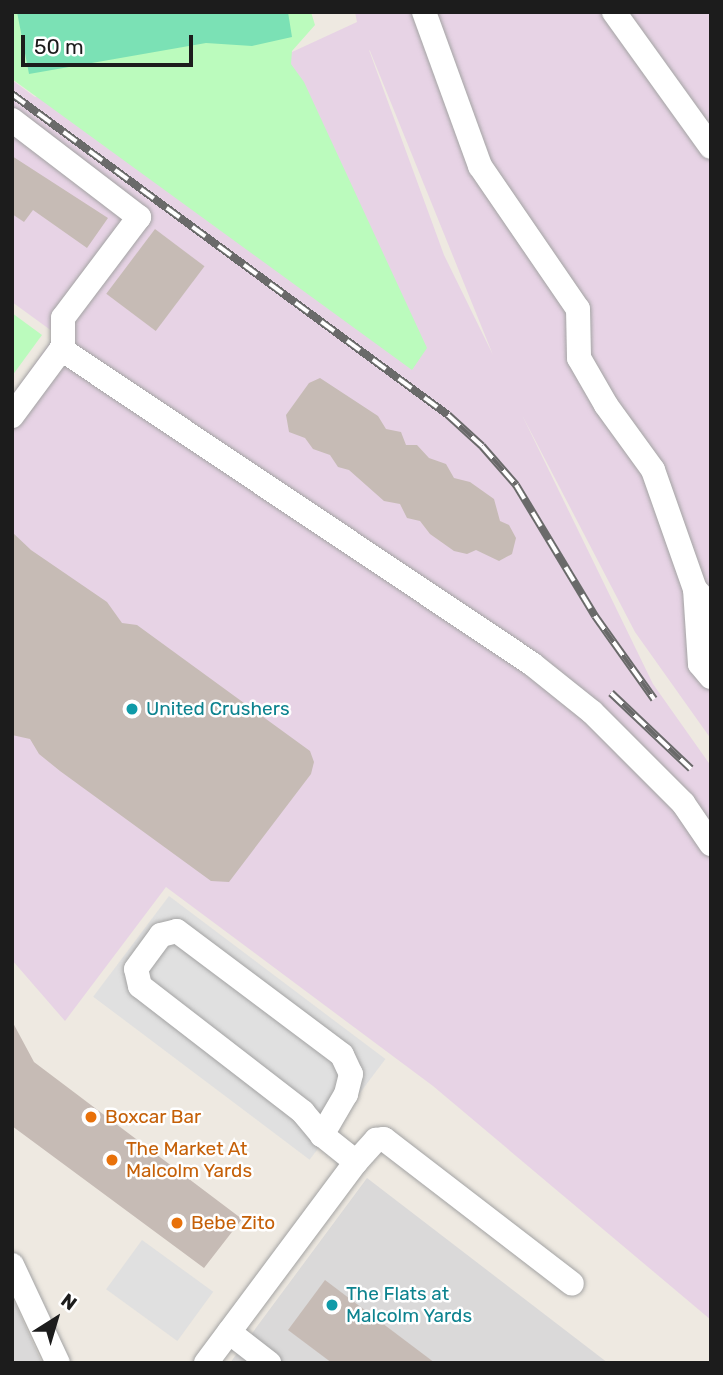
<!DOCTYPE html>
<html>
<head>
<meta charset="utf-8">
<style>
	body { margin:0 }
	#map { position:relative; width:723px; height:1375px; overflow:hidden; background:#eee9e1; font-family:Rubik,sans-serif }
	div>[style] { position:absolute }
	.residential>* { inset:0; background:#dad9d9 }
	.industrial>* { inset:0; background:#e7d3e5 }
	.park>* { inset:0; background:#bbfbbd }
	.pitch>* { inset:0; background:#7be1b5 }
	.parking>* { inset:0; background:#e0e0e0; transform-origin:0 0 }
	.building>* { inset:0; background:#c6bbb5; transform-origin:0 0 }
	.roads { filter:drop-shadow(0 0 2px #a3a3a3) drop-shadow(0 0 2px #a3a3a3) }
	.minor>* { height:24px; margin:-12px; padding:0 12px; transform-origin:12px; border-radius:12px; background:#fff }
	.rail>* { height:8px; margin-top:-4px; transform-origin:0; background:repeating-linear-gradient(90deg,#fff 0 16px,#6a6a6a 0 32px); box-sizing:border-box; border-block:2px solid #6a6a6a }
	.dots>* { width:19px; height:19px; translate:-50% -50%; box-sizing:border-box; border:4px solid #fff; border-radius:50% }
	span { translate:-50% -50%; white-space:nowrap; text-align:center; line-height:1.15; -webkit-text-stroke:5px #fff; paint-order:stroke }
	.culture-label { font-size:19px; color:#0d838f }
	.left { translate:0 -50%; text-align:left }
	.food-label { font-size:19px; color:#c56008 }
	.frame { position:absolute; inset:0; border:14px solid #1c1c1c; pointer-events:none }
	.north { position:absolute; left:21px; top:1284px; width:70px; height:70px; -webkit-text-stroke:5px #fff; paint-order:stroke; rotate:37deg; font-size:19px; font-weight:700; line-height:28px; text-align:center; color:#1c1c1c }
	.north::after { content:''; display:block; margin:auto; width:24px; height:32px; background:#1c1c1c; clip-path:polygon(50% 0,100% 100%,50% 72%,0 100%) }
	.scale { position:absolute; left:21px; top:35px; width:172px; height:32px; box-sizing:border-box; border:4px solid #1c1c1c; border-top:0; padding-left:9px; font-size:21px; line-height:24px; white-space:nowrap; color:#1c1c1c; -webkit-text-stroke:5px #fff; paint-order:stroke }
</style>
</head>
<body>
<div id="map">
	<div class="residential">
		<div style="clip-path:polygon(367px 1178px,608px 1363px,230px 1363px)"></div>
		<div style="clip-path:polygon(12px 1297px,42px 1363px,12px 1363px)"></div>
	</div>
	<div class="industrial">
		<div style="clip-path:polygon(evenodd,355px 12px,711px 12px,711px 739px,635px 632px,522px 415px,653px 684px,711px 766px,711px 1320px,433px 1086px,166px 887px,65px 1021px,12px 960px,12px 395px,56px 334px,12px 302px,12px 80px,35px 97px,292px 52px,357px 22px,355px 12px,369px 50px,370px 51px,493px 355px,444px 255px,369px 50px)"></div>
	</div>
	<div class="park">
		<div style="clip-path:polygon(12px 12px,311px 12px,315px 25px,292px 51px,291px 64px,304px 82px,427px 348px,412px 370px,12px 79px)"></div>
		<div style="clip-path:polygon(12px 313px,42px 335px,12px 376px)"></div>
	</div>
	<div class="pitch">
		<div style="clip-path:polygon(17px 12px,288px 12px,292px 37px,252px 46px,206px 43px,29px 74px)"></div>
	</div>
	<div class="parking">
		<div style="left:169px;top:896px;width:271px;height:126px;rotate:37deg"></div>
		<div style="left:142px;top:1240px;width:88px;height:61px;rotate:36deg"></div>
	</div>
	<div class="building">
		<div style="clip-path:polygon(12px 156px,108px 218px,87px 248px,33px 210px,24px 222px,12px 214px)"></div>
		<div style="left:155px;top:229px;width:62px;height:81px;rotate:37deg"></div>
		<div style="clip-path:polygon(320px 378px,378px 416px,386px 429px,401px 432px,406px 445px,417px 445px,429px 458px,446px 464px,454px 478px,470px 482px,494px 499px,500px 521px,509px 525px,516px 538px,512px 554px,499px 561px,476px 550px,467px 554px,454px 551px,430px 534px,420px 521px,407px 518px,400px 504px,384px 501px,349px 470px,338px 467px,330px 455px,313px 449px,305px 438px,289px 432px,286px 415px,309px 383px)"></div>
		<div style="clip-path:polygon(12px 532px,31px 550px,107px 602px,122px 623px,137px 625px,310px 751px,314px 762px,311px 774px,229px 882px,211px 881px,60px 771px,39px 754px,30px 739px,12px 735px)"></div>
		<div style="clip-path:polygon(12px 1021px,34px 1062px,242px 1219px,204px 1268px,12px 1126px)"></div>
		<div style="clip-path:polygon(325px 1280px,435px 1363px,332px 1363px,288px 1330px)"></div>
	</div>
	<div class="roads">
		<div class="minor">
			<div style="left:424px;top:12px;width:164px;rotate:70deg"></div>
			<div style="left:480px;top:166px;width:173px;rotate:55.6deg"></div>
			<div style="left:578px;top:309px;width:49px;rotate:88.8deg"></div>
			<div style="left:579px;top:358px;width:54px;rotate:60.1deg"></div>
			<div style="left:606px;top:405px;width:80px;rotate:54.1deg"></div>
			<div style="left:653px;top:470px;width:126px;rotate:70.6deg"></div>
			<div style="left:695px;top:589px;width:24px;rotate:48deg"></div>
			<div style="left:614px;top:12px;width:166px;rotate:54.3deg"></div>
			<div style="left:12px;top:120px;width:160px;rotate:37.4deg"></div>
			<div style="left:139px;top:217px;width:126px;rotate:127deg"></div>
			<div style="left:63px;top:318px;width:29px;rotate:90deg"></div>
			<div style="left:63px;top:347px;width:86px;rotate:126.5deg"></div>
			<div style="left:61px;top:349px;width:567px;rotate:33.77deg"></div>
			<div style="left:532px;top:664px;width:77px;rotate:38.7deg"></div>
			<div style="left:592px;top:712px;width:129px;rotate:45deg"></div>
			<div style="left:683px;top:803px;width:50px;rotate:55.7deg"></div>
			<div style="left:695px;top:589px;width:75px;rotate:86.2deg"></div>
			<div style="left:700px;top:664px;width:17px;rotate:50deg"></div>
			<div style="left:356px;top:1162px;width:30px;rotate:-48deg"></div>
			<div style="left:376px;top:1140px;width:8px;rotate:-7deg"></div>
			<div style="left:384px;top:1139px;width:237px;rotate:37.6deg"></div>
			<div style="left:12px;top:1265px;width:108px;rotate:64.9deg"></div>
			<div style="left:229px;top:1332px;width:51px;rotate:37.8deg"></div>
			<div style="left:206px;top:1363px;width:251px;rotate:-53.3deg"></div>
			<div style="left:356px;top:1162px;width:43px;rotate:-141.5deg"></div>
			<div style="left:322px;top:1135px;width:30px;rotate:-130deg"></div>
			<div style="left:303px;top:1112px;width:206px;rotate:-142.3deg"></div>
			<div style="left:140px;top:986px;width:17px;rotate:-103deg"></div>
			<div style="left:136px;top:969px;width:42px;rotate:-53.7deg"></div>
			<div style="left:161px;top:935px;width:16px;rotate:-14deg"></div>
			<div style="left:177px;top:931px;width:206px;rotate:36.9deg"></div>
			<div style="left:342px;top:1055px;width:21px;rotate:65deg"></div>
			<div style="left:351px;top:1074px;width:21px;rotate:104deg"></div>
			<div style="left:346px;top:1094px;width:48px;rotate:120.3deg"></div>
		</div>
	</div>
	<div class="rail">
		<div style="left:12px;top:94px;width:541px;rotate:36.36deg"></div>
		<div style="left:448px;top:415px;width:46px;rotate:42.4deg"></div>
		<div style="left:482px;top:446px;width:52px;rotate:48.9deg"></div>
		<div style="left:516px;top:485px;width:153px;rotate:58.9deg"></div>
		<div style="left:595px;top:616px;width:102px;rotate:54.6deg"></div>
		<div style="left:611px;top:693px;width:110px;rotate:43.5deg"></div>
	</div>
	<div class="dots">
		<div style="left:132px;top:709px;background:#0f9aa8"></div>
		<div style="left:91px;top:1117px;background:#e8710a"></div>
		<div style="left:112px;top:1160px;background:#e8710a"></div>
		<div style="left:177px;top:1223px;background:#e8710a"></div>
		<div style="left:332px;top:1305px;background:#0f9aa8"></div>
	</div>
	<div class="culture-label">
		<span class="left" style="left:146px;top:709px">United Crushers</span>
		<span class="left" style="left:346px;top:1305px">The Flats at<br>Malcolm Yards</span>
	</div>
	<div class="food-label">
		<span class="left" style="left:105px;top:1117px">Boxcar Bar</span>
		<span class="left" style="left:126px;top:1160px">The Market At<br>Malcolm Yards</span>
		<span class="left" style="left:191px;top:1223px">Bebe Zito</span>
	</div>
	<div class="frame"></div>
	<div class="north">N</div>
	<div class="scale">50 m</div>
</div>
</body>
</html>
